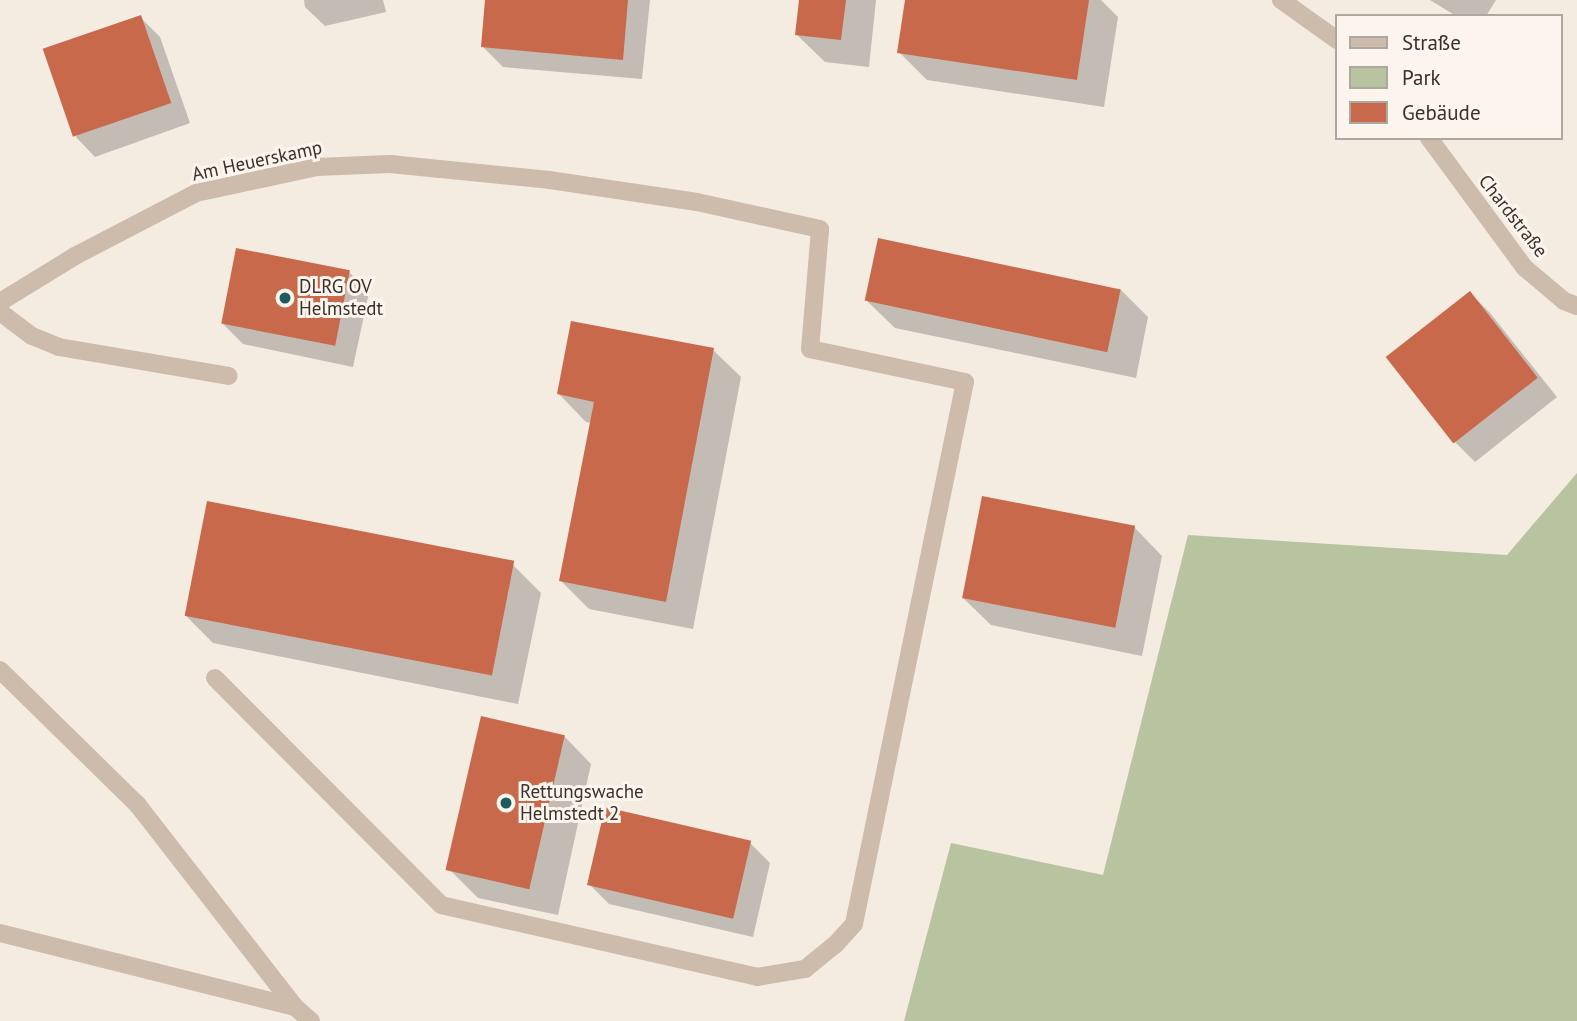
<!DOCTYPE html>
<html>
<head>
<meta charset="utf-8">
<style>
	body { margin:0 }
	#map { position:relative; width:1577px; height:1021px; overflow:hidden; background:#f4ebe1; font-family:"PT Sans",sans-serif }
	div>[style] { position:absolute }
	.green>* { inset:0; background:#b8c4a0 }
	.shadow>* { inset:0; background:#0003 }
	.building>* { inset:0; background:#c8694b; transform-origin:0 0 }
	.service>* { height:18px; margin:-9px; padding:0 9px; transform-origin:9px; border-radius:9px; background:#cdbbac }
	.minor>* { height:18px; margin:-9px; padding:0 9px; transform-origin:9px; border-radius:9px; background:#cdbbac }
	.dots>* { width:19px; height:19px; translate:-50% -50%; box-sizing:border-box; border:4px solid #fbf5ee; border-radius:50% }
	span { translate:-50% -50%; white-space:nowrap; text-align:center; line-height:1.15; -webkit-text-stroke:6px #fbf5ee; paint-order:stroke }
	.street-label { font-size:19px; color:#3b302b }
	.poi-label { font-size:19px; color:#3b302b }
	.left { translate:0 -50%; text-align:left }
	.legend { position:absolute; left:1335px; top:14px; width:228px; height:126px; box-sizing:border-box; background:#fbf5ee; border:2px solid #aea6a0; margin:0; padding:9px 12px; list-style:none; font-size:21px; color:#3b302b }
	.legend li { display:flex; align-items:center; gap:14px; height:35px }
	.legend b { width:35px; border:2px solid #aea6a0 }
</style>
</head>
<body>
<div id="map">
	<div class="green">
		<div style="clip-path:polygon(1577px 473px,1577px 1021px,904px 1021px,951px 843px,1103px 875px,1188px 535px,1507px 555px)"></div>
	</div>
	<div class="shadow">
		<div style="clip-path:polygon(304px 0,383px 0,386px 12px,325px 26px,305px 7px)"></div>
		<div style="clip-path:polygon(487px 0,650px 0,642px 79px,503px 67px,483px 47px)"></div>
		<div style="clip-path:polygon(801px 0,876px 0,869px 67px,825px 62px,797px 35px)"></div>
		<div style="clip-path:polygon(907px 0,1101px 0,1118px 17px,1104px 107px,927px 80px,899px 52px)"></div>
		<div style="clip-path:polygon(1430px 0,1496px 0,1486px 16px,1456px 16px)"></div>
		<div style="clip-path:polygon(140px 17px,160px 37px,190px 123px,95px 157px,76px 137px)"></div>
		<div style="clip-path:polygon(349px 272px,369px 292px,353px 367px,243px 344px,223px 324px)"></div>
		<div style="clip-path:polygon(1120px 289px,1148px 317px,1136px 378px,895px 328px,867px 301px)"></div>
		<div style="clip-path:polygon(1470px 293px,1490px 313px,1557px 397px,1475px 462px,1455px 442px)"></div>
		<div style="clip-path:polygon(713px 350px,741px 377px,693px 629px,589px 609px,561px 581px,592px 423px,586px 422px,559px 394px)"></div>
		<div style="clip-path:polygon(1135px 528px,1162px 556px,1142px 656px,991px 625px,963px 598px)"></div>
		<div style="clip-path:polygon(513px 565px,541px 593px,518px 704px,213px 643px,185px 615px)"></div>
		<div style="clip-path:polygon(564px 736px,591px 764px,558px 915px,478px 898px,450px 870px)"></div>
		<div style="clip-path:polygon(750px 843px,770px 863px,753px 937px,609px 904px,589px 884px)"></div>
	</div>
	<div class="building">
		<div style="clip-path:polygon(485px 0,628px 0,623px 60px,481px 47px)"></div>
		<div style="clip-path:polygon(799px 0,846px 0,841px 40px,795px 35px)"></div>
		<div style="clip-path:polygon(905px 0,1089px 0,1077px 80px,897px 53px)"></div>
		<div style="left:141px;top:15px;width:93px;height:104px;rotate:71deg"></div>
		<div style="left:878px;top:238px;width:248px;height:64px;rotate:12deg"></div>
		<div style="left:236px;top:248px;width:116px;height:77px;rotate:11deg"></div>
		<div style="left:1470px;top:291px;width:110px;height:107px;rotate:52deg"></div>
		<div style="clip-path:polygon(571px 321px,714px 348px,666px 602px,559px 581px,594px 402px,557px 394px)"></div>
		<div style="left:982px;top:496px;width:156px;height:104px;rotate:11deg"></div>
		<div style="left:207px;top:501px;width:313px;height:117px;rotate:11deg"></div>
		<div style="left:481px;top:716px;width:86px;height:158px;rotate:13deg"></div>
		<div style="left:605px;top:807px;width:150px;height:80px;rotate:13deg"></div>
	</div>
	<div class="service">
		<div style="left:0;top:312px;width:40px;rotate:37deg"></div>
		<div style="left:32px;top:336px;width:29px;rotate:22deg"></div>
		<div style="left:59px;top:347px;width:172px;rotate:9.7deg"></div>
		<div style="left:0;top:670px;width:192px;rotate:44.4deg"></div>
		<div style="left:137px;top:804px;width:257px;rotate:52.1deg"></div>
		<div style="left:295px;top:1007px;width:21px;rotate:41deg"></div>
		<div style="left:215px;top:678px;width:320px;rotate:45.1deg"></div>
		<div style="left:441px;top:905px;width:324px;rotate:12.8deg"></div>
		<div style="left:757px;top:977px;width:49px;rotate:-9.5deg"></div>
		<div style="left:805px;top:969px;width:38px;rotate:-39deg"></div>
		<div style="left:835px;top:945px;width:28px;rotate:-48deg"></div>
		<div style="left:854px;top:924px;width:553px;rotate:-78.43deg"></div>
		<div style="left:965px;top:382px;width:158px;rotate:-168deg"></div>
		<div style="left:810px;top:349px;width:120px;rotate:-85.2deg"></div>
		<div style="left:820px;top:229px;width:126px;rotate:-167.6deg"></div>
		<div style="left:697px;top:202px;width:150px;rotate:-171.5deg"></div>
		<div style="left:0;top:933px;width:304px;rotate:14.1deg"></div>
	</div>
	<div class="minor">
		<div style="left:1281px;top:0;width:69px;rotate:35.5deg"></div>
		<div style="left:1429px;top:138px;width:162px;rotate:53.6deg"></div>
		<div style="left:1525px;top:268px;width:51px;rotate:40.2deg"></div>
		<div style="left:1564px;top:301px;width:14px;rotate:21deg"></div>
		<div style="left:0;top:302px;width:88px;rotate:-31.5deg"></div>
		<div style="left:75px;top:256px;width:136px;rotate:-27.5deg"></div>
		<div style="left:196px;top:193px;width:124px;rotate:-12.1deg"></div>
		<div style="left:317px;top:167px;width:73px;rotate:-2.4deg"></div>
		<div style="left:390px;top:164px;width:160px;rotate:5.7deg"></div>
	</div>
	<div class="dots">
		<div style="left:285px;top:298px;background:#1f5a5e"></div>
		<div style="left:506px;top:803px;background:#1f5a5e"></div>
	</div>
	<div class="street-label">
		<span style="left:257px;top:161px;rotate:-12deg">Am Heuerskamp</span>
		<span style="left:1513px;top:216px;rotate:52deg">Chardstraße</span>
	</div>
	<div class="poi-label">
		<span class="left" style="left:299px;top:298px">DLRG OV<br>Helmstedt</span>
		<span class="left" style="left:520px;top:803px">Rettungswache<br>Helmstedt 2</span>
	</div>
	<ul class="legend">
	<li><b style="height:9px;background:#cdbbac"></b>Straße</li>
	<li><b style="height:19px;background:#b8c4a0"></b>Park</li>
	<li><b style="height:19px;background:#c8694b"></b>Gebäude</li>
	</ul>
</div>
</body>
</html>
